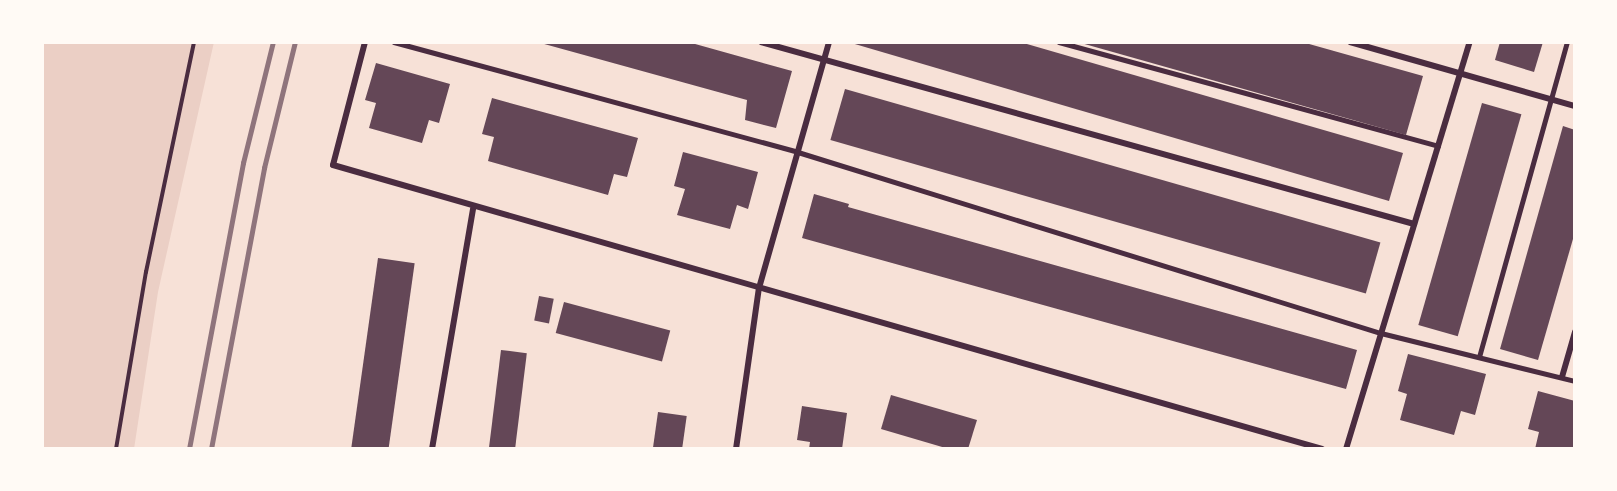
<!DOCTYPE html>
<html>
<head>
<meta charset="utf-8">
<style>
	body { margin:0 }
	#map { position:relative; width:1617px; height:491px; overflow:hidden; background:#f7e1d7; font-family:Montserrat,sans-serif }
	div>[style] { position:absolute }
	.green>* { inset:0; background:#ebcfc5 }
	.building>* { inset:0; background:#644757; transform-origin:0 0 }
	.path>* { height:4px; margin:-2px; padding:0 2px; transform-origin:2px; border-radius:2px; background:#4a2c40 }
	.service>* { height:4.5px; margin:-2.25px; padding:0 2.25px; transform-origin:2.25px; border-radius:2.25px; background:#4a2c40 }
	.minor>* { height:6px; margin:-3px; padding:0 3px; transform-origin:3px; border-radius:3px; background:#4a2c40 }
	.rail>* { height:4.5px; margin:-2.25px; padding:0 2.25px; transform-origin:2.25px; border-radius:2.25px; background:#8f747c }
	span { translate:-50% -50%; white-space:nowrap; text-align:center; line-height:1.15; -webkit-text-stroke:5px #fffaf5; paint-order:stroke }
	.frame { position:absolute; inset:0; border:44px solid #fffaf5; pointer-events:none }
</style>
</head>
<body>
<div id="map">
	<div class="green">
		<div style="clip-path:polygon(42px 42px,214px 42px,158px 292px,134px 449px,42px 449px)"></div>
	</div>
	<div class="building">
		<div style="clip-path:polygon(537px 42px,688px 42px,792px 71px,776px 128px,745px 120px,747px 100px)"></div>
		<div style="clip-path:polygon(848px 42px,1020px 42px,1403px 153px,1389px 201px)"></div>
		<div style="clip-path:polygon(1302px 42px,1423px 76px,1406px 135px,1081px 43px)"></div>
		<div style="clip-path:polygon(1500px 42px,1543px 42px,1534px 72px,1495px 60px)"></div>
		<div style="clip-path:polygon(376px 63px,450px 84px,439px 123px,429px 120px,422px 143px,369px 128px,376px 103px,365px 100px)"></div>
		<div style="left:845px;top:89px;width:557px;height:53px;rotate:16deg"></div>
		<div style="clip-path:polygon(492px 98px,638px 138px,627px 177px,614px 174px,608px 195px,488px 161px,494px 137px,482px 134px)"></div>
		<div style="left:1482px;top:103px;width:41px;height:231px;rotate:16deg"></div>
		<div style="clip-path:polygon(1563px 126px,1575px 130px,1575px 232px,1538px 360px,1500px 349px)"></div>
		<div style="clip-path:polygon(683px 152px,758px 172px,748px 209px,737px 205px,730px 229px,677px 215px,685px 189px,674px 186px)"></div>
		<div style="clip-path:polygon(814px 194px,849px 204px,848px 207px,1357px 350px,1346px 389px,802px 238px)"></div>
		<div style="left:378px;top:258px;width:37px;height:193px;rotate:8deg"></div>
		<div style="left:539px;top:296px;width:15px;height:25px;rotate:11deg"></div>
		<div style="left:564px;top:302px;width:110px;height:32px;rotate:15deg"></div>
		<div style="left:501px;top:350px;width:26px;height:100px;rotate:7deg"></div>
		<div style="clip-path:polygon(1408px 354px,1486px 374px,1475px 415px,1461px 411px,1454px 435px,1400px 420px,1407px 394px,1398px 391px)"></div>
		<div style="clip-path:polygon(1538px 391px,1575px 401px,1575px 449px,1535px 449px,1539px 432px,1528px 429px)"></div>
		<div style="clip-path:polygon(891px 395px,977px 420px,968px 449px,949px 449px,881px 429px)"></div>
		<div style="clip-path:polygon(802px 406px,847px 413px,842px 449px,809px 449px,810px 442px,797px 440px)"></div>
		<div style="left:658px;top:412px;width:29px;height:37px;rotate:8deg"></div>
	</div>
	<div class="path">
		<div style="left:116px;top:449px;width:180px;rotate:-80.4deg"></div>
		<div style="left:146px;top:272px;width:235px;rotate:-78.2deg"></div>
	</div>
	<div class="service">
		<div style="left:394px;top:42px;width:419px;rotate:15.2deg"></div>
		<div style="left:798px;top:152px;width:610px;rotate:17.25deg"></div>
		<div style="left:1381px;top:333px;width:200px;rotate:13.9deg"></div>
		<div style="left:1059px;top:42px;width:393px;rotate:15.3deg"></div>
		<div style="left:1479px;top:357px;width:327px;rotate:-74.4deg"></div>
	</div>
	<div class="minor">
		<div style="left:365px;top:42px;width:127px;rotate:104.6deg"></div>
		<div style="left:333px;top:165px;width:1029px;rotate:16.02deg"></div>
		<div style="left:761px;top:42px;width:678px;rotate:15.57deg"></div>
		<div style="left:1350px;top:42px;width:234px;rotate:15.9deg"></div>
		<div style="left:1562px;top:377px;width:47px;rotate:-73.9deg"></div>
		<div style="left:432px;top:449px;width:244px;rotate:-80.3deg"></div>
		<div style="left:736px;top:449px;width:163px;rotate:-81.9deg"></div>
		<div style="left:759px;top:288px;width:256px;rotate:-74.1deg"></div>
		<div style="left:1346px;top:449px;width:425px;rotate:-73.1deg"></div>
	</div>
	<div class="rail">
		<div style="left:189px;top:449px;width:291px;rotate:-79.3deg"></div>
		<div style="left:243px;top:163px;width:125px;rotate:-76.1deg"></div>
		<div style="left:211px;top:449px;width:286px;rotate:-79.3deg"></div>
		<div style="left:264px;top:168px;width:130px;rotate:-76.2deg"></div>
	</div>
	<div class="frame"></div>
</div>
</body>
</html>
